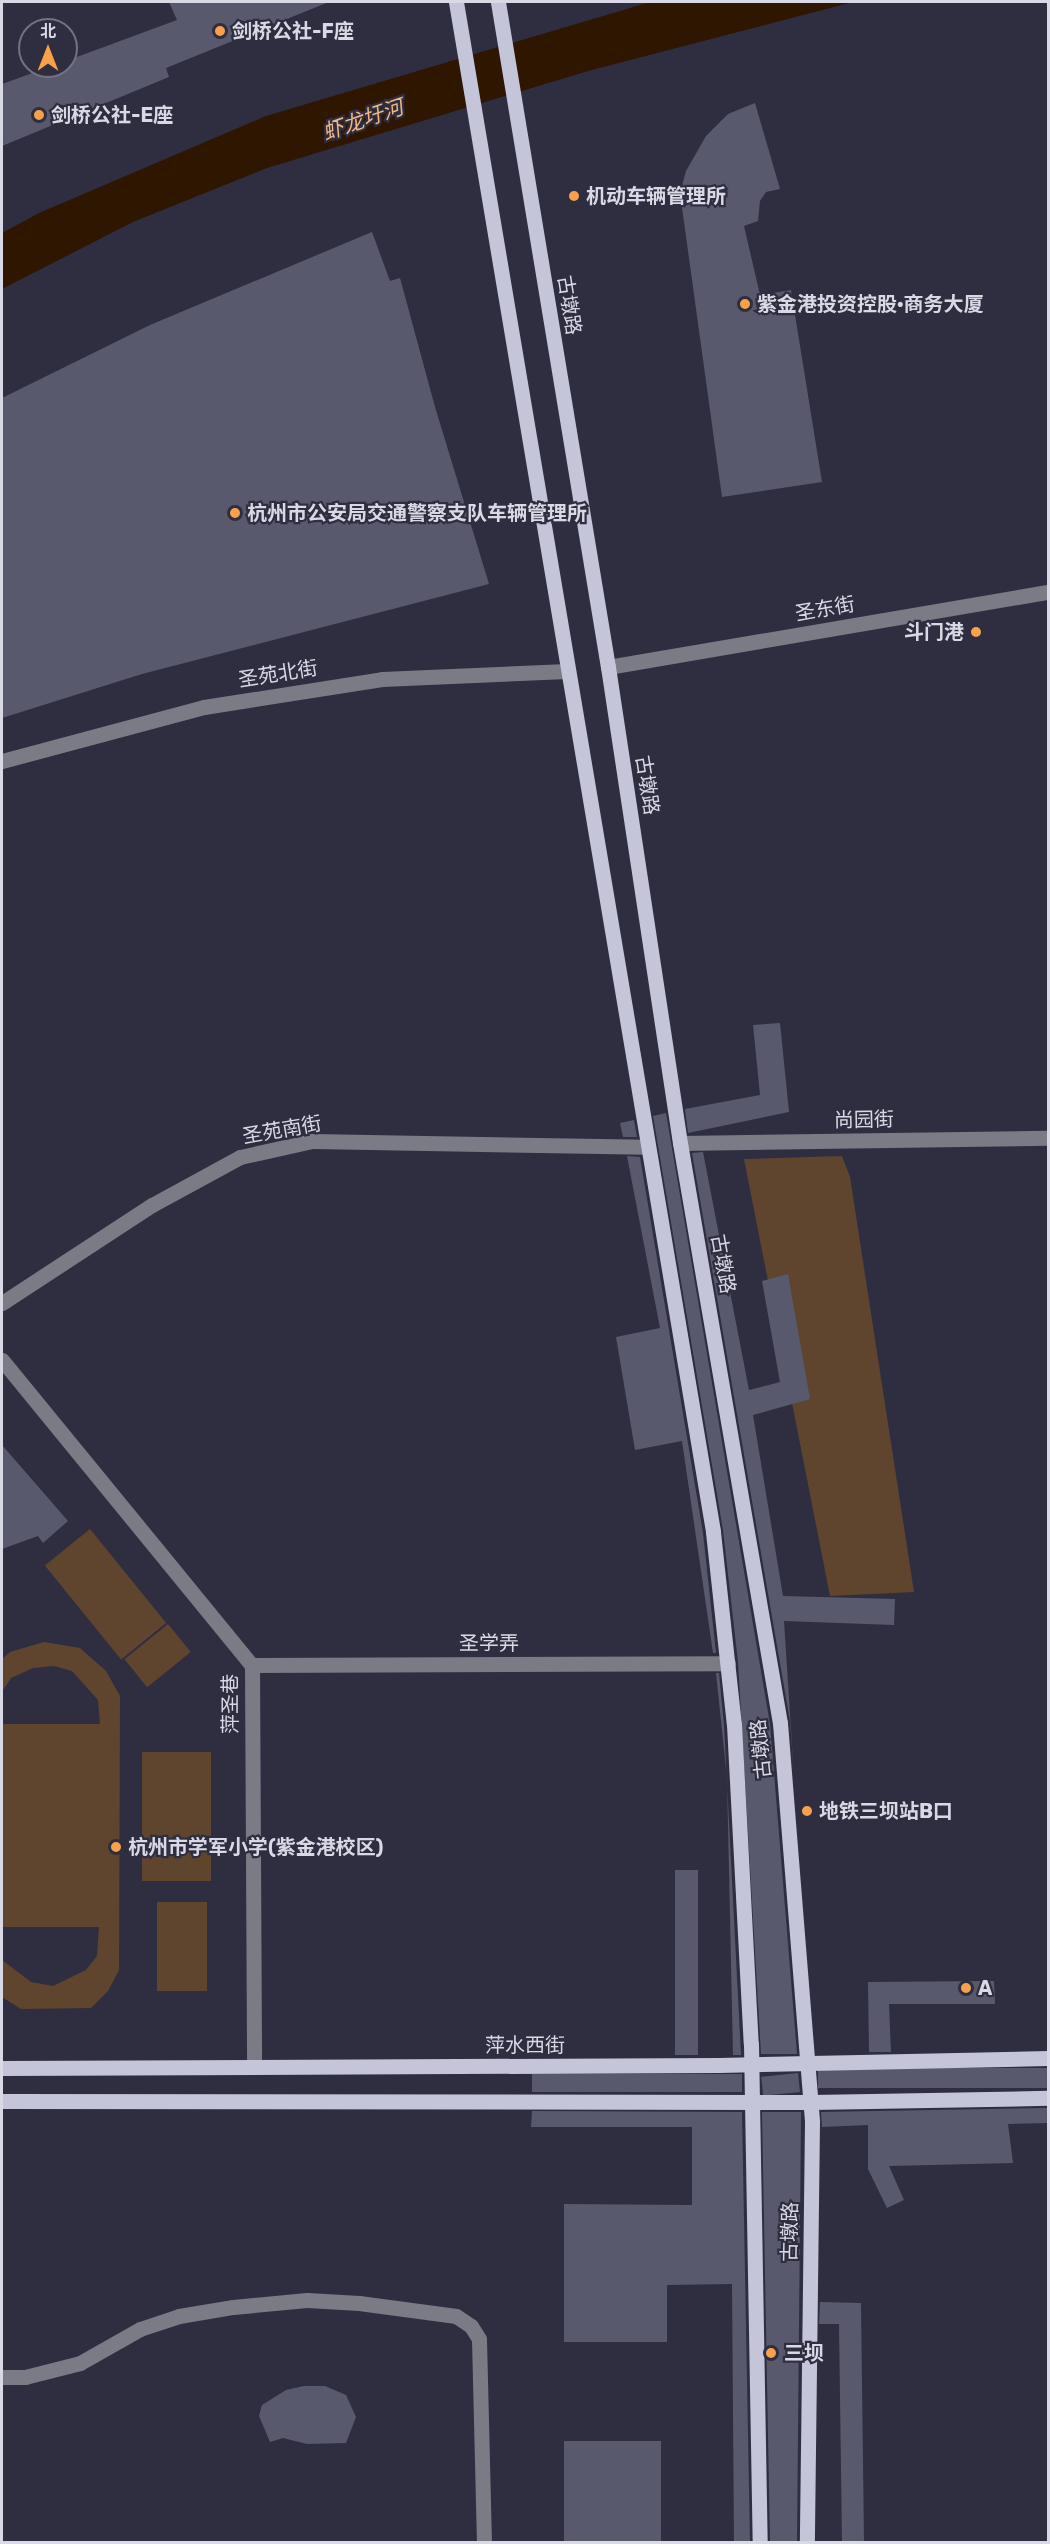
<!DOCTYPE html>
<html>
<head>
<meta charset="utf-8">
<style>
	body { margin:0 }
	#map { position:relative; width:1050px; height:2544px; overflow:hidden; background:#2f2e41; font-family:Rubik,"Noto Sans SC",sans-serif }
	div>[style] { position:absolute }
	.green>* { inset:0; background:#5f452e; transform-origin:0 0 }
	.water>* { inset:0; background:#2e1600 }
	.building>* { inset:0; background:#59596d; transform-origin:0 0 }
	.minor>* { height:15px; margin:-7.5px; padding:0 7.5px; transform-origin:7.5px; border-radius:7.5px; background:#7b7b85 }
	.major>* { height:15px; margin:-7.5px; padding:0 7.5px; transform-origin:7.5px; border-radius:7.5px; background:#c5c5d9 }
	.dots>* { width:16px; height:16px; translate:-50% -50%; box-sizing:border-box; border:3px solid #2f2e41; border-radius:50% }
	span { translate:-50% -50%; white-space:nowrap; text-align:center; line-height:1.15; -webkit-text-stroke:4.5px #2f2e41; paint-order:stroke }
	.poi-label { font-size:20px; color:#d9d9e5; font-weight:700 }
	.left { translate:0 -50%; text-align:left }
	.right { translate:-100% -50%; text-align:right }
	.street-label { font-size:20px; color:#d9d9e5 }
	.water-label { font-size:21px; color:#f2b782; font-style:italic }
	.frame { position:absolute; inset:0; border:3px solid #d9d9e5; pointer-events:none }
	.north { position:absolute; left:18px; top:18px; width:60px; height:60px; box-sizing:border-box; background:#2f2e41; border:2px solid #737283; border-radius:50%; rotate:0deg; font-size:16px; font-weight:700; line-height:24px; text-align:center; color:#d9d9e5 }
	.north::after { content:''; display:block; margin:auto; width:21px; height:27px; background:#f8a14a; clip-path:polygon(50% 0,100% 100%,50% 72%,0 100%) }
</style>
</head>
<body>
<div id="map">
	<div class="green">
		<div style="clip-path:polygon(842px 1156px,850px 1177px,914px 1592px,830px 1596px,744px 1159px)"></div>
		<div style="left:90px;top:1529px;width:121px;height:58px;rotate:51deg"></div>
		<div style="left:168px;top:1624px;width:36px;height:56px;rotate:51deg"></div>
		<div style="clip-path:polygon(44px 1642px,80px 1648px,106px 1671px,120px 1696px,119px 1970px,108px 1991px,91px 2008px,21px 2009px,2px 1997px,2px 1960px,31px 1982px,53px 1986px,86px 1970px,97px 1956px,99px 1927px,2px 1927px,2px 1724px,100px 1724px,98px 1700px,72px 1671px,54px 1666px,33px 1668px,11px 1678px,2px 1692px,2px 1659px,10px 1652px)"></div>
		<div style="left:211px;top:1752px;width:129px;height:69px;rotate:90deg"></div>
		<div style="left:157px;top:1902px;width:50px;height:89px"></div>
	</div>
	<div class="water">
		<div style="clip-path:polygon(650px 2px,853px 2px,588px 71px,267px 168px,133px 222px,2px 289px,2px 233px,39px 213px,266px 116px)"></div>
	</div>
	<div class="building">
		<div style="clip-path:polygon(169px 2px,329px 2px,166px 68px,169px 77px,2px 146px,2px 84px,52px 66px,66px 66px,66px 61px,177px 20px)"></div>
		<div style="clip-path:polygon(755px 103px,780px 189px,766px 192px,760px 201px,758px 221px,744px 226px,760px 295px,791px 290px,822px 482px,722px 497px,680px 193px,686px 171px,706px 136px,728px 114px)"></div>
		<div style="clip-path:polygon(372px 232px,390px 281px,400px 278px,435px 407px,489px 584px,142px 674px,2px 718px,2px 398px,150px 325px)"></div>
		<div style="clip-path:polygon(780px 1023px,789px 1112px,688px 1133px,685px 1109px,760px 1095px,753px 1025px)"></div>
		<div style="clip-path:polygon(666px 1113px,770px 1724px,797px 2054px,761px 2054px,738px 1662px,723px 1530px,653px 1116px)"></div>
		<div style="clip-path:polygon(634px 1120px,637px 1137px,623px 1137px,620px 1123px)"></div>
		<div style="clip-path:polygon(703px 1152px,749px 1390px,780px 1382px,762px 1281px,788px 1274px,810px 1399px,753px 1415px,783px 1596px,895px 1599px,894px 1625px,784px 1621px,794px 1776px,790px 1721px,692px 1153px)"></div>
		<div style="clip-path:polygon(627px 1156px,640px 1157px,703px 1533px,716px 1653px,713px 1653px,682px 1441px,635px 1450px,616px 1337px,660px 1328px)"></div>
		<div style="clip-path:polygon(2px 1445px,68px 1521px,43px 1543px,38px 1536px,2px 1549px)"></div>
		<div style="clip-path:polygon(716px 1673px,719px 1673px,724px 1725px,741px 2055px,733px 2055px,727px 1778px)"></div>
		<div style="left:675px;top:1870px;width:23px;height:185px"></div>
		<div style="clip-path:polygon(994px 1981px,995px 2004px,889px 2004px,891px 2052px,869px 2052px,868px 1982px)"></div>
		<div style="left:1048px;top:2068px;width:20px;height:230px;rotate:90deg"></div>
		<div style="left:798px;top:2073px;width:19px;height:37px;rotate:84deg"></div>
		<div style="left:742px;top:2074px;width:18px;height:210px;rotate:90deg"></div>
		<div style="clip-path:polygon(1048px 2108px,1048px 2123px,1008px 2124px,1013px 2163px,889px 2166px,904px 2200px,887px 2208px,868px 2169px,868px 2125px,822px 2127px,821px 2112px)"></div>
		<div style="clip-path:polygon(532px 2111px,742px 2112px,750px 2542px,734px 2542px,732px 2284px,667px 2285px,667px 2342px,564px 2342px,564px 2204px,692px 2205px,692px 2127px,531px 2127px)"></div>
		<div style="clip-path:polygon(762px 2112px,801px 2112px,797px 2542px,770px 2542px)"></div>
		<div style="clip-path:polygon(820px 2302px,861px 2303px,864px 2542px,842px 2542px,839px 2324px,819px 2324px)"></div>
		<div style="clip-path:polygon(304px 2386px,325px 2386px,346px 2395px,356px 2417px,346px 2443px,307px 2444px,283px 2438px,270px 2442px,259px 2416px,262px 2405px,286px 2390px)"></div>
		<div style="left:564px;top:2441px;width:97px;height:101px"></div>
	</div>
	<div class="minor">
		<div style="left:608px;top:667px;width:446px;rotate:-9.7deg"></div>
		<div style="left:2px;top:761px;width:209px;rotate:-15deg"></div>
		<div style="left:204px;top:707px;width:180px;rotate:-8.9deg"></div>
		<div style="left:382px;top:679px;width:185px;rotate:-2.5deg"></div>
		<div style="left:680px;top:1143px;width:368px;rotate:-0.8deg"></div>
		<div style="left:2px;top:1303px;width:179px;rotate:-33.2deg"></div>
		<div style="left:152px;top:1205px;width:100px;rotate:-28.6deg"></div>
		<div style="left:240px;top:1157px;width:74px;rotate:-12.5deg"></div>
		<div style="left:312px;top:1141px;width:334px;rotate:1deg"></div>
		<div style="left:2px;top:1360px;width:394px;rotate:50.7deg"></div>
		<div style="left:252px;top:1665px;width:402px;rotate:89.7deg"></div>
		<div style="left:252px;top:1665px;width:476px;rotate:-0.2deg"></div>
		<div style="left:2px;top:2377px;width:23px"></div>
		<div style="left:25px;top:2377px;width:57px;rotate:-14.3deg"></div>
		<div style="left:80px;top:2363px;width:69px;rotate:-29.5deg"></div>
		<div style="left:140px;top:2329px;width:41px;rotate:-18.4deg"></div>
		<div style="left:179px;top:2316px;width:55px;rotate:-9.5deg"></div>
		<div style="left:233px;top:2307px;width:74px;rotate:-5.4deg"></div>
		<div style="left:307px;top:2300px;width:52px;rotate:3.3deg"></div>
		<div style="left:359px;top:2303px;width:98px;rotate:7.6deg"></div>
		<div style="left:456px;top:2316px;width:18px;rotate:34deg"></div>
		<div style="left:471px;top:2326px;width:15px;rotate:58deg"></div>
		<div style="left:479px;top:2339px;width:203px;rotate:88.6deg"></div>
	</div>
	<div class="major">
		<div style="left:456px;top:2px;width:1551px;rotate:80.46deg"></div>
		<div style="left:713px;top:1532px;width:193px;rotate:83.8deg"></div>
		<div style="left:734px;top:1724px;width:320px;rotate:87deg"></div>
		<div style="left:751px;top:2044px;width:498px;rotate:89deg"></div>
		<div style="left:498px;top:2px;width:674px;rotate:80.61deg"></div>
		<div style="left:608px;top:667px;width:481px;rotate:81.4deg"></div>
		<div style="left:680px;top:1143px;width:589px;rotate:80.22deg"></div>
		<div style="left:780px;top:1723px;width:400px;rotate:85.4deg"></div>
		<div style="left:812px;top:2122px;width:420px;rotate:90.7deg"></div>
		<div style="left:2px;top:2068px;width:717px;rotate:-0.24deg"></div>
		<div style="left:719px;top:2065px;width:329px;rotate:-1.2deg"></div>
		<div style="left:2px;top:2101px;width:809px;rotate:0.07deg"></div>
		<div style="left:811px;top:2102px;width:237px;rotate:-1deg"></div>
	</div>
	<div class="dots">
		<div style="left:220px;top:31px;background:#f8a14a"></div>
		<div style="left:39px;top:115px;background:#f8a14a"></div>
		<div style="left:574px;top:196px;background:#f8a14a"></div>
		<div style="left:745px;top:304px;background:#f8a14a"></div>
		<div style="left:235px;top:513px;background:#f8a14a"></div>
		<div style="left:976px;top:632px;background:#f8a14a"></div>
		<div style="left:807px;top:1811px;background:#f8a14a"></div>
		<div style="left:116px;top:1847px;background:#f8a14a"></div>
		<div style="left:966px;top:1988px;background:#f8a14a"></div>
		<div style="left:771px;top:2353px;background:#f8a14a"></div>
	</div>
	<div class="poi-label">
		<span class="left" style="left:232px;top:31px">剑桥公社-F座</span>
		<span class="left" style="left:51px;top:115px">剑桥公社-E座</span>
		<span class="left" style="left:586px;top:196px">机动车辆管理所</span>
		<span class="left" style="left:757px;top:304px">紫金港投资控股·商务大厦</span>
		<span class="left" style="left:247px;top:513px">杭州市公安局交通警察支队车辆管理所</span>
		<span class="right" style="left:964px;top:632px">斗门港</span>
		<span class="left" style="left:819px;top:1811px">地铁三坝站B口</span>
		<span class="left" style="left:128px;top:1847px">杭州市学军小学(紫金港校区)</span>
		<span class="left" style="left:978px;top:1988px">A</span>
		<span class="left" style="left:784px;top:2353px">三坝</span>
	</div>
	<div class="street-label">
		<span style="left:569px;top:305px;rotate:81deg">古墩路</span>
		<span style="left:825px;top:609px;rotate:-10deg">圣东街</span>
		<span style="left:278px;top:674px;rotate:-9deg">圣苑北街</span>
		<span style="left:647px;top:785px;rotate:81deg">古墩路</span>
		<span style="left:864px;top:1120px;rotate:-1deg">尚园街</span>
		<span style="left:282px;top:1130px;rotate:-10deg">圣苑南街</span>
		<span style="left:723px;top:1264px;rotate:80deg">古墩路</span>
		<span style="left:489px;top:1643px">圣学弄</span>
		<span style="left:230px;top:1704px;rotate:-90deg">萍圣巷</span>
		<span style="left:761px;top:1749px;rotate:-96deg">古墩路</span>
		<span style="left:525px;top:2045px">萍水西街</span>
		<span style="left:790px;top:2232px;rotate:-89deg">古墩路</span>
	</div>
	<div class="water-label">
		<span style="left:363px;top:120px;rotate:-19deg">虾龙圩河</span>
	</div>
	<div class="frame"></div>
	<div class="north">北</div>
</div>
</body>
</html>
